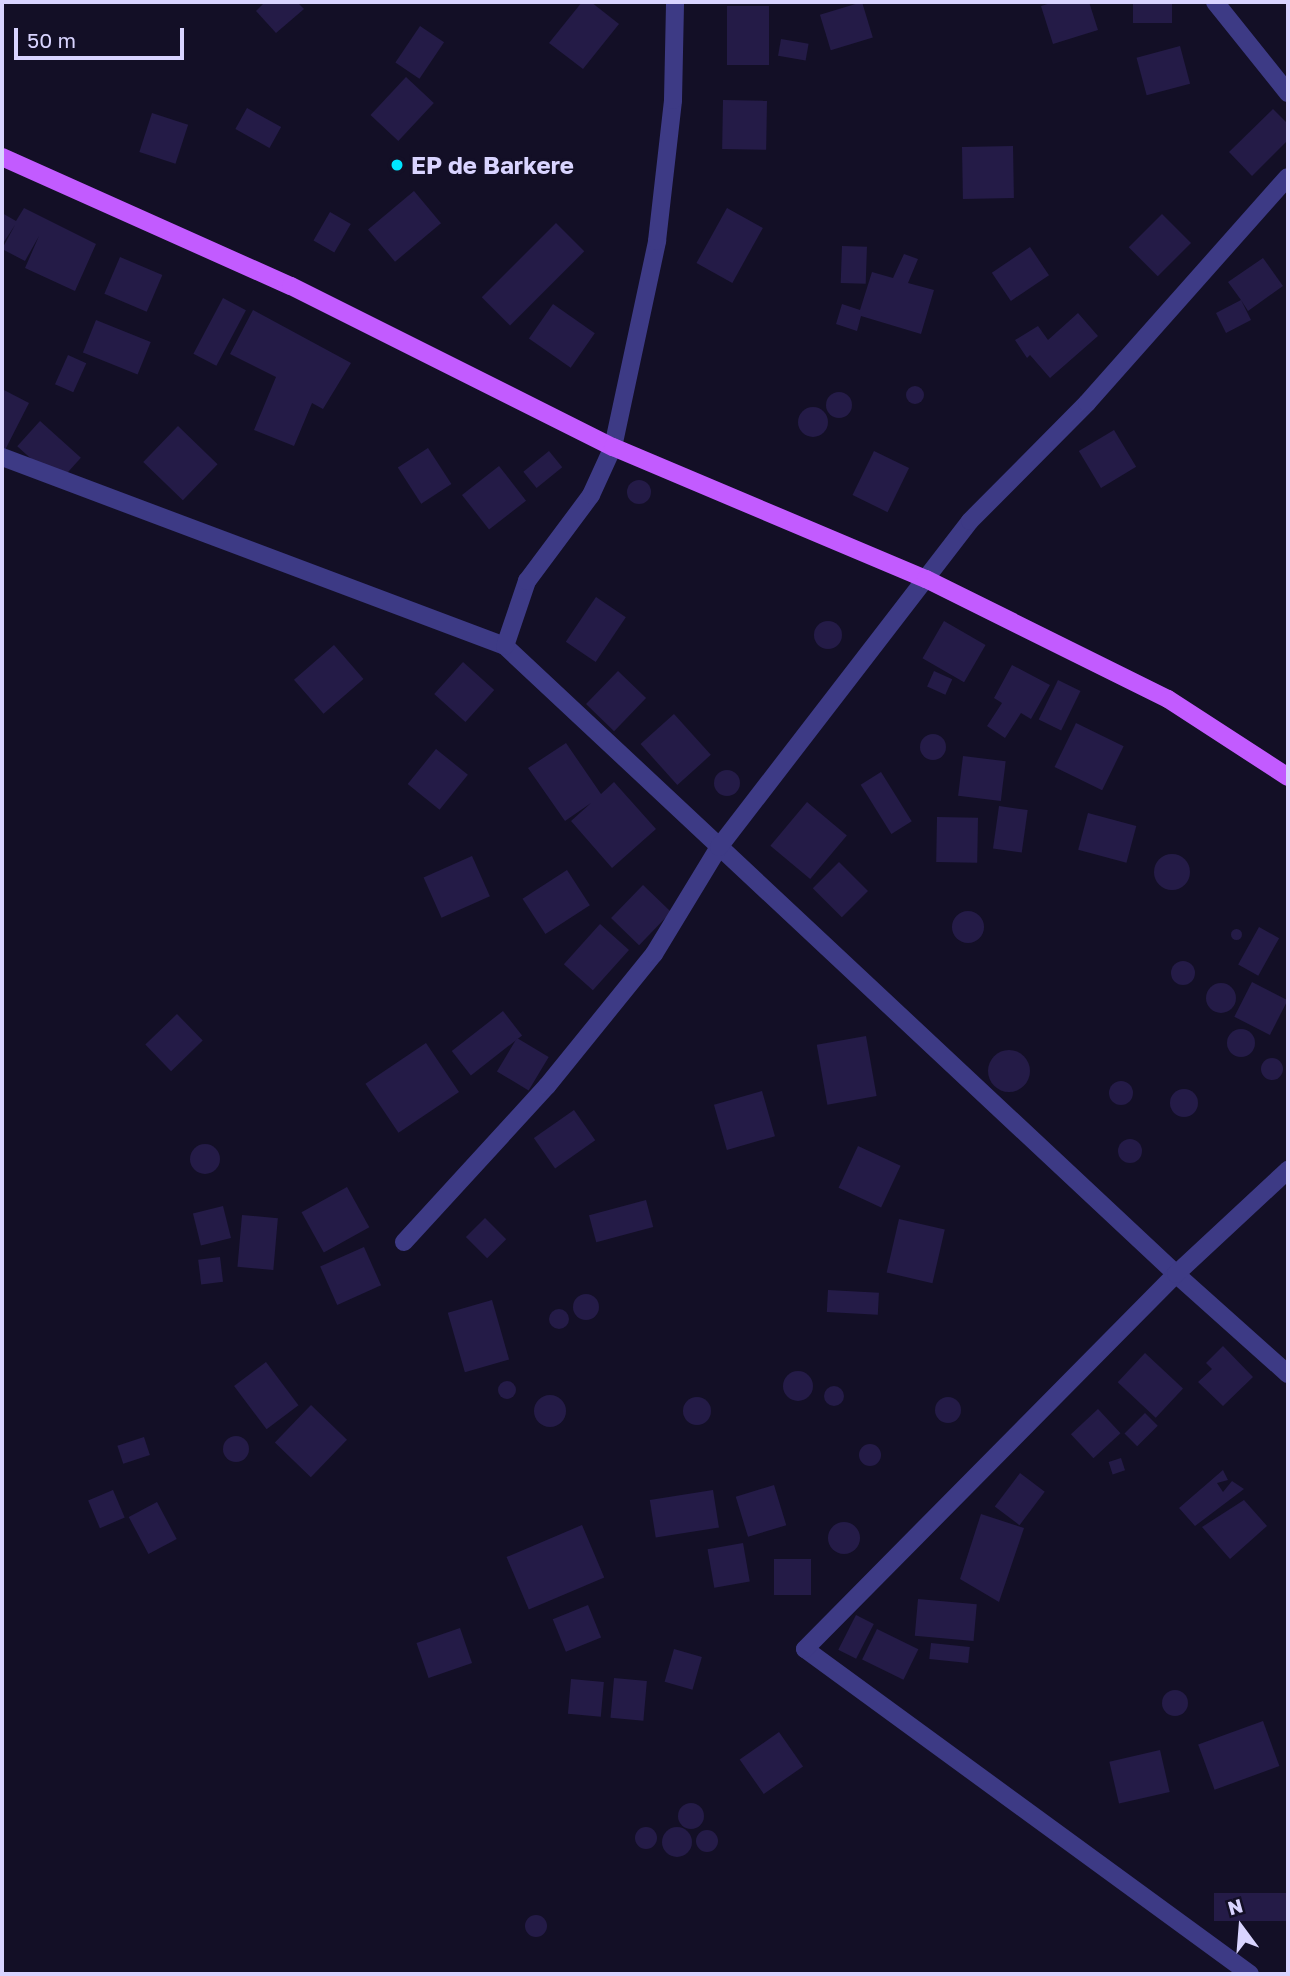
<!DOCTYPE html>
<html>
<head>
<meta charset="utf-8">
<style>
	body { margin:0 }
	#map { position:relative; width:1290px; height:1976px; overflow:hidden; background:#130f26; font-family:"Golos Text",sans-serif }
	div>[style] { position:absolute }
	.building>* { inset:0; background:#241b47; transform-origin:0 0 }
	.round { border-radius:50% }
	.minor>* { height:18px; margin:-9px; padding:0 9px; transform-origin:9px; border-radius:9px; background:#3d3a85 }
	.major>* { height:18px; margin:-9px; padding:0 9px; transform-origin:9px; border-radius:9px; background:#c25bff }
	.dots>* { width:19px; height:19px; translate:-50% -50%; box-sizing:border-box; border:4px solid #130f26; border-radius:50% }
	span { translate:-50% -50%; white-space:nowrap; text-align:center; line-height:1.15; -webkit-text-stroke:6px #130f26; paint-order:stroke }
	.poi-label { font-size:24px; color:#d9d4ff; font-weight:700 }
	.left { translate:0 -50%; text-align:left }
	.frame { position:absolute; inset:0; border:4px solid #d9d4ff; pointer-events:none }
	.north { position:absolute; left:1206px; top:1892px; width:70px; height:70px; -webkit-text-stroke:5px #130f26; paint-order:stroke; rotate:344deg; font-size:19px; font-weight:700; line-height:28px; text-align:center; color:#d9d4ff }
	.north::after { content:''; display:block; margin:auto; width:24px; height:32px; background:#d9d4ff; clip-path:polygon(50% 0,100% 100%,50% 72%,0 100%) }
	.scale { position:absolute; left:14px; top:28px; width:170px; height:32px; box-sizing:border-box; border:4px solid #d9d4ff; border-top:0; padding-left:9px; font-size:21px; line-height:24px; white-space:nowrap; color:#d9d4ff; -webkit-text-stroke:5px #130f26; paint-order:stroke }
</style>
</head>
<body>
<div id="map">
	<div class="building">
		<div style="clip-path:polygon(265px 2px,297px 2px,304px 9px,276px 33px,256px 11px)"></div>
		<div style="clip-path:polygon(582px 2px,591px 2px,619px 24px,583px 69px,549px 43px)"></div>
		<div style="left:862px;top:2px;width:37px;height:44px;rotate:73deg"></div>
		<div style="clip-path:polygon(1054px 2px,1089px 2px,1098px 30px,1053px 44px,1041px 6px)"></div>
		<div style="left:1133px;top:2px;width:39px;height:21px"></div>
		<div style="left:727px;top:6px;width:42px;height:59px"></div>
		<div style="left:420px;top:26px;width:29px;height:44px;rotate:34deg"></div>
		<div style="left:781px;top:39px;width:28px;height:17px;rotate:10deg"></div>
		<div style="left:1180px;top:46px;width:39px;height:45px;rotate:75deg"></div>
		<div style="left:406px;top:77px;width:38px;height:52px;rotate:43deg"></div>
		<div style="left:723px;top:100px;width:44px;height:49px;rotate:1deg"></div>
		<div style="left:247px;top:108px;width:39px;height:24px;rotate:29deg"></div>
		<div style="clip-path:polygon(1273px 109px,1288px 124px,1288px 140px,1252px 176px,1229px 152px)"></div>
		<div style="left:152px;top:113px;width:38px;height:41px;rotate:18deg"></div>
		<div style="left:1013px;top:146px;width:52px;height:51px;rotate:89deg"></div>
		<div style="left:414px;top:191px;width:42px;height:60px;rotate:50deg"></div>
		<div style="clip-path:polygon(24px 208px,96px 244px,75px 291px,25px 268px,39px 236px,25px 261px,2px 249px,15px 225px,2px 245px,2px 213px,16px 221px)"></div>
		<div style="left:727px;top:208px;width:41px;height:63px;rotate:29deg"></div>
		<div style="left:330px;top:212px;width:24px;height:33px;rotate:30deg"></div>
		<div style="left:1162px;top:214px;width:41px;height:47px;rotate:45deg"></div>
		<div style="left:556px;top:223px;width:40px;height:105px;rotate:45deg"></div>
		<div style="left:842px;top:246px;width:25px;height:37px;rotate:2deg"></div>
		<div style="left:1030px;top:247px;width:34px;height:46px;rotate:56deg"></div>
		<div style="clip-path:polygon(904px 254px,918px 259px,908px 283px,934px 290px,921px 334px,861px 316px,857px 331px,836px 324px,842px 304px,860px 310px,872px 272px,893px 278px)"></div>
		<div style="left:120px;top:257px;width:46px;height:40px;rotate:23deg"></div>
		<div style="clip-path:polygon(1263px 258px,1283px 286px,1248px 311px,1241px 300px,1251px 320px,1226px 333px,1216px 313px,1241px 300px,1228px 282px)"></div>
		<div style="left:223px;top:298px;width:26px;height:63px;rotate:28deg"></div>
		<div style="left:553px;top:304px;width:51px;height:42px;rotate:35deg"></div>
		<div style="clip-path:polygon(253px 310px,351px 363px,323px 409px,312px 403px,294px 446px,254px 430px,276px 377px,230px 354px)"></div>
		<div style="clip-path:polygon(1078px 313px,1098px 336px,1050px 378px,1030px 355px,1027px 358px,1015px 340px,1038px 326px,1048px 340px)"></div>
		<div style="left:96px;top:320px;width:59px;height:35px;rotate:22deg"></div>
		<div style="left:68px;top:355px;width:20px;height:32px;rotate:24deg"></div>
		<div class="round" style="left:906px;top:386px;width:18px;height:18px"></div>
		<div style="clip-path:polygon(2px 389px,29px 403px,5px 450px,2px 448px)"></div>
		<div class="round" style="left:826px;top:392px;width:26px;height:26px"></div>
		<div class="round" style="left:798px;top:407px;width:30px;height:30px"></div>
		<div style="left:40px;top:421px;width:55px;height:34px;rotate:42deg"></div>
		<div style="left:178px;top:426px;width:55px;height:50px;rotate:44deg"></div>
		<div style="left:1114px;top:430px;width:43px;height:41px;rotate:59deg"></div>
		<div style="left:428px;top:448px;width:43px;height:36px;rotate:57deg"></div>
		<div style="left:549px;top:451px;width:21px;height:33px;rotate:51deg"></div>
		<div style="left:874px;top:451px;width:39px;height:49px;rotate:26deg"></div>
		<div style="left:499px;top:466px;width:44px;height:47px;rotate:52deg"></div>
		<div class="round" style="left:627px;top:480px;width:24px;height:24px"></div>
		<div style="left:596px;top:597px;width:36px;height:54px;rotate:34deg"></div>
		<div style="left:944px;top:621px;width:48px;height:43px;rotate:30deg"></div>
		<div class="round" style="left:814px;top:621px;width:28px;height:28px"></div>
		<div style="left:334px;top:645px;width:45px;height:53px;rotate:49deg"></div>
		<div style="left:463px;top:662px;width:42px;height:43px;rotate:42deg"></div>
		<div style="clip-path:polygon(1012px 665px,1050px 685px,1031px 719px,1021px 713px,1005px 738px,987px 726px,1002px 703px,994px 698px)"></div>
		<div style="left:618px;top:671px;width:39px;height:46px;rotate:44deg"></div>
		<div style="left:934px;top:671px;width:20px;height:17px;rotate:24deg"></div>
		<div style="left:1058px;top:680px;width:25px;height:44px;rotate:26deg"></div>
		<div style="left:674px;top:714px;width:55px;height:45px;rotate:48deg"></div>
		<div style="left:1076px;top:723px;width:53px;height:49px;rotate:26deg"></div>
		<div class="round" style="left:920px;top:734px;width:26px;height:26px"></div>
		<div style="clip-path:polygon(566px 743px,601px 794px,614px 782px,656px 829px,612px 868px,571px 821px,591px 803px,565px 821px,528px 768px)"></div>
		<div style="left:436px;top:749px;width:41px;height:45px;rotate:39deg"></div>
		<div style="left:963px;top:756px;width:43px;height:40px;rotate:7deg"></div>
		<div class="round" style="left:714px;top:770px;width:26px;height:26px"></div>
		<div style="left:881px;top:772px;width:58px;height:24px;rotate:58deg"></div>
		<div style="left:807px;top:802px;width:52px;height:57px;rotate:40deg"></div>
		<div style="left:999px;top:806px;width:29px;height:43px;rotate:8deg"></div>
		<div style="left:1088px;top:813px;width:50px;height:38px;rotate:15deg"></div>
		<div style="left:937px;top:817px;width:41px;height:45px;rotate:1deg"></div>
		<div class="round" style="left:1154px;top:854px;width:36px;height:36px"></div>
		<div style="left:472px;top:856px;width:44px;height:53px;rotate:66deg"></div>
		<div style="left:839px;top:862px;width:41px;height:37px;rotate:45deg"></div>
		<div style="left:567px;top:870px;width:42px;height:53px;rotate:57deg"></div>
		<div style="left:643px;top:885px;width:39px;height:46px;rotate:44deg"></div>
		<div class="round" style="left:952px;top:911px;width:32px;height:32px"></div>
		<div style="left:600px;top:924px;width:39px;height:54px;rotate:42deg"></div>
		<div style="left:1259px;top:927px;width:23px;height:43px;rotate:29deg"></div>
		<div class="round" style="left:1230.5px;top:928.5px;width:11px;height:11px"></div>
		<div class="round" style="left:1171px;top:961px;width:24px;height:24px"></div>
		<div style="left:1252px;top:982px;width:40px;height:39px;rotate:27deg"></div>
		<div class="round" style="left:1206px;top:983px;width:30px;height:30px"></div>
		<div style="left:503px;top:1011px;width:31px;height:65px;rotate:52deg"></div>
		<div style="left:177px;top:1014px;width:37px;height:44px;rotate:46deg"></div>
		<div class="round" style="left:1227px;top:1029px;width:28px;height:28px"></div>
		<div style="left:866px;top:1036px;width:61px;height:50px;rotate:80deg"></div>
		<div style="left:517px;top:1038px;width:37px;height:39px;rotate:31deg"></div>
		<div style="left:426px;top:1043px;width:59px;height:73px;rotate:56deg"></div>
		<div class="round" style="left:988px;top:1050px;width:42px;height:42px"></div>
		<div class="round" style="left:1261px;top:1058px;width:22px;height:22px"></div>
		<div class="round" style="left:1109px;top:1081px;width:24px;height:24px"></div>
		<div class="round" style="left:1170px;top:1089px;width:28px;height:28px"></div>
		<div style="left:762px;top:1091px;width:47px;height:50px;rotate:74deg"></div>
		<div style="left:574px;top:1110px;width:37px;height:49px;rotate:55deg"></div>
		<div class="round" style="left:1118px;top:1139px;width:24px;height:24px"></div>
		<div class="round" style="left:190px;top:1144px;width:30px;height:30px"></div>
		<div style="left:858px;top:1146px;width:47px;height:46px;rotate:25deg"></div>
		<div style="left:347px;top:1187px;width:46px;height:52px;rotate:61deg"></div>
		<div style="left:646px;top:1200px;width:28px;height:59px;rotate:75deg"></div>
		<div style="left:223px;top:1206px;width:33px;height:31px;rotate:76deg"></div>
		<div style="left:242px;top:1215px;width:36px;height:52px;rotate:5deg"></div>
		<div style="left:485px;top:1218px;width:30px;height:27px;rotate:45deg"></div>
		<div style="left:899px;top:1219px;width:47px;height:55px;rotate:13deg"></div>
		<div style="left:364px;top:1247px;width:42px;height:48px;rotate:66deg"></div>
		<div style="left:220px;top:1257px;width:25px;height:22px;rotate:83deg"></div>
		<div style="left:828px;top:1290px;width:51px;height:22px;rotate:3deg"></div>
		<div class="round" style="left:573px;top:1294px;width:26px;height:26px"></div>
		<div style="left:492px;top:1300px;width:62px;height:46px;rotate:74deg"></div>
		<div class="round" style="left:549px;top:1309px;width:20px;height:20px"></div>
		<div style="clip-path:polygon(1223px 1346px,1253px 1377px,1223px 1406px,1198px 1382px,1212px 1369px,1206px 1363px)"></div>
		<div style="left:1145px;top:1353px;width:52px;height:40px;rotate:43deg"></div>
		<div style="left:266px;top:1362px;width:54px;height:40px;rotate:53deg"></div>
		<div class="round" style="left:783px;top:1371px;width:30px;height:30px"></div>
		<div class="round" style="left:498px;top:1381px;width:18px;height:18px"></div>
		<div class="round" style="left:824px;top:1386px;width:20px;height:20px"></div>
		<div class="round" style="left:534px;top:1395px;width:32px;height:32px"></div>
		<div class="round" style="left:683px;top:1397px;width:28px;height:28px"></div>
		<div class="round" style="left:935px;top:1397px;width:26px;height:26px"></div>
		<div style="left:311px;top:1405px;width:50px;height:52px;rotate:44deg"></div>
		<div style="left:1098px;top:1409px;width:33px;height:37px;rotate:47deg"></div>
		<div style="left:1145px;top:1413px;width:18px;height:29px;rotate:45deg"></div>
		<div class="round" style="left:223px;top:1436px;width:26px;height:26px"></div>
		<div style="left:144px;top:1437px;width:19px;height:28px;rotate:72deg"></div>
		<div class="round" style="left:859px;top:1444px;width:22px;height:22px"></div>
		<div style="left:1121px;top:1458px;width:13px;height:13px;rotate:72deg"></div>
		<div style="clip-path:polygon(1223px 1470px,1228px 1480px,1217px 1483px,1223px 1492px,1232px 1481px,1244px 1489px,1195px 1526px,1179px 1508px)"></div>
		<div style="left:1020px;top:1473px;width:31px;height:42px;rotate:37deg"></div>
		<div style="left:774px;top:1485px;width:42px;height:40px;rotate:73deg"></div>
		<div style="left:113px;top:1490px;width:30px;height:27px;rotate:67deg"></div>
		<div style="left:713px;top:1490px;width:38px;height:64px;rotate:81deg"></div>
		<div style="clip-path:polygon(1244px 1500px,1267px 1526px,1230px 1559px,1202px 1527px)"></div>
		<div style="left:157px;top:1502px;width:42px;height:32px;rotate:62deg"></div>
		<div style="clip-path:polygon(981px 1514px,1024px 1528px,999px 1602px,960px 1579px)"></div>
		<div class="round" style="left:828px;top:1522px;width:32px;height:32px"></div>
		<div style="left:582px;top:1525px;width:57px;height:82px;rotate:67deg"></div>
		<div style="left:743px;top:1543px;width:39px;height:36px;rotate:80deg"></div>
		<div style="left:774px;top:1559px;width:37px;height:36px"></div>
		<div style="left:918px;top:1599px;width:59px;height:37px;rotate:5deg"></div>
		<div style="left:588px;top:1605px;width:35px;height:38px;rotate:68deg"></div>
		<div style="left:856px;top:1615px;width:20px;height:39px;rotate:27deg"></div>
		<div style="left:460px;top:1628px;width:37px;height:46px;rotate:71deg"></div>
		<div style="left:877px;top:1629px;width:46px;height:34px;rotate:26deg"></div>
		<div style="left:931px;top:1643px;width:39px;height:16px;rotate:6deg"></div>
		<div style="left:674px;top:1649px;width:29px;height:34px;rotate:16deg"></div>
		<div style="left:614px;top:1678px;width:33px;height:40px;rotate:5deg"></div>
		<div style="left:571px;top:1679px;width:33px;height:35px;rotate:5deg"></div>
		<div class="round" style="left:1162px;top:1690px;width:26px;height:26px"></div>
		<div style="left:1263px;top:1721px;width:48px;height:69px;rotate:70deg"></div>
		<div style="left:779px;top:1732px;width:42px;height:48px;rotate:55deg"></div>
		<div style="left:1160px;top:1750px;width:43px;height:52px;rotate:77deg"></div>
		<div class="round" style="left:678px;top:1803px;width:26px;height:26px"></div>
		<div class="round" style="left:662px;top:1827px;width:30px;height:30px"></div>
		<div class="round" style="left:635px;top:1827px;width:22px;height:22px"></div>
		<div class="round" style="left:696px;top:1830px;width:22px;height:22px"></div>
		<div style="left:1288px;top:1893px;width:28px;height:74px;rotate:90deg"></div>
		<div class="round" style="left:525px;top:1915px;width:22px;height:22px"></div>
	</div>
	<div class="minor">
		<div style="left:1215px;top:2px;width:117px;rotate:51.3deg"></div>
		<div style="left:2px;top:457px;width:537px;rotate:20.59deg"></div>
		<div style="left:505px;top:646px;width:919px;rotate:43.1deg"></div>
		<div style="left:1176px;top:1274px;width:150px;rotate:41.8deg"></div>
		<div style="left:505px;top:646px;width:69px;rotate:-71.3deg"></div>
		<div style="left:527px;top:581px;width:107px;rotate:-53.3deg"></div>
		<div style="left:591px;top:495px;width:53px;rotate:-65.4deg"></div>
		<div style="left:613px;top:447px;width:211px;rotate:-77.9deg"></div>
		<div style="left:657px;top:241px;width:142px;rotate:-83.5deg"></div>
		<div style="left:673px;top:100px;width:98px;rotate:-88.8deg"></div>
		<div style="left:404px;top:1242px;width:212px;rotate:-47.5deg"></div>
		<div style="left:547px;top:1086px;width:170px;rotate:-51deg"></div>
		<div style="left:654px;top:954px;width:125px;rotate:-58.7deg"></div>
		<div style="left:719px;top:847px;width:411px;rotate:-52.4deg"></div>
		<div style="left:970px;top:521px;width:166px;rotate:-45.2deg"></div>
		<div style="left:1087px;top:403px;width:302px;rotate:-48.4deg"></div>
		<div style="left:1250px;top:1974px;width:551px;rotate:-143.86deg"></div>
		<div style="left:805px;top:1649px;width:528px;rotate:-45.31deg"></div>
		<div style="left:1176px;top:1274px;width:153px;rotate:-42.9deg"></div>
	</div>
	<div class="major">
		<div style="left:2px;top:157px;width:316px;rotate:24.1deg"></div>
		<div style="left:291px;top:286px;width:360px;rotate:26.6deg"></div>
		<div style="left:613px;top:447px;width:340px;rotate:22.9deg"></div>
		<div style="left:926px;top:579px;width:270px;rotate:26.4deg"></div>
		<div style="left:1168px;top:699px;width:143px;rotate:33deg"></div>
	</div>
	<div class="dots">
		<div style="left:397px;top:165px;background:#00e5ff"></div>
	</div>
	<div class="poi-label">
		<span class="left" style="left:411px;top:165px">EP de Barkere</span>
	</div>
	<div class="frame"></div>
	<div class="north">N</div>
	<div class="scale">50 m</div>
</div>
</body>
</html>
